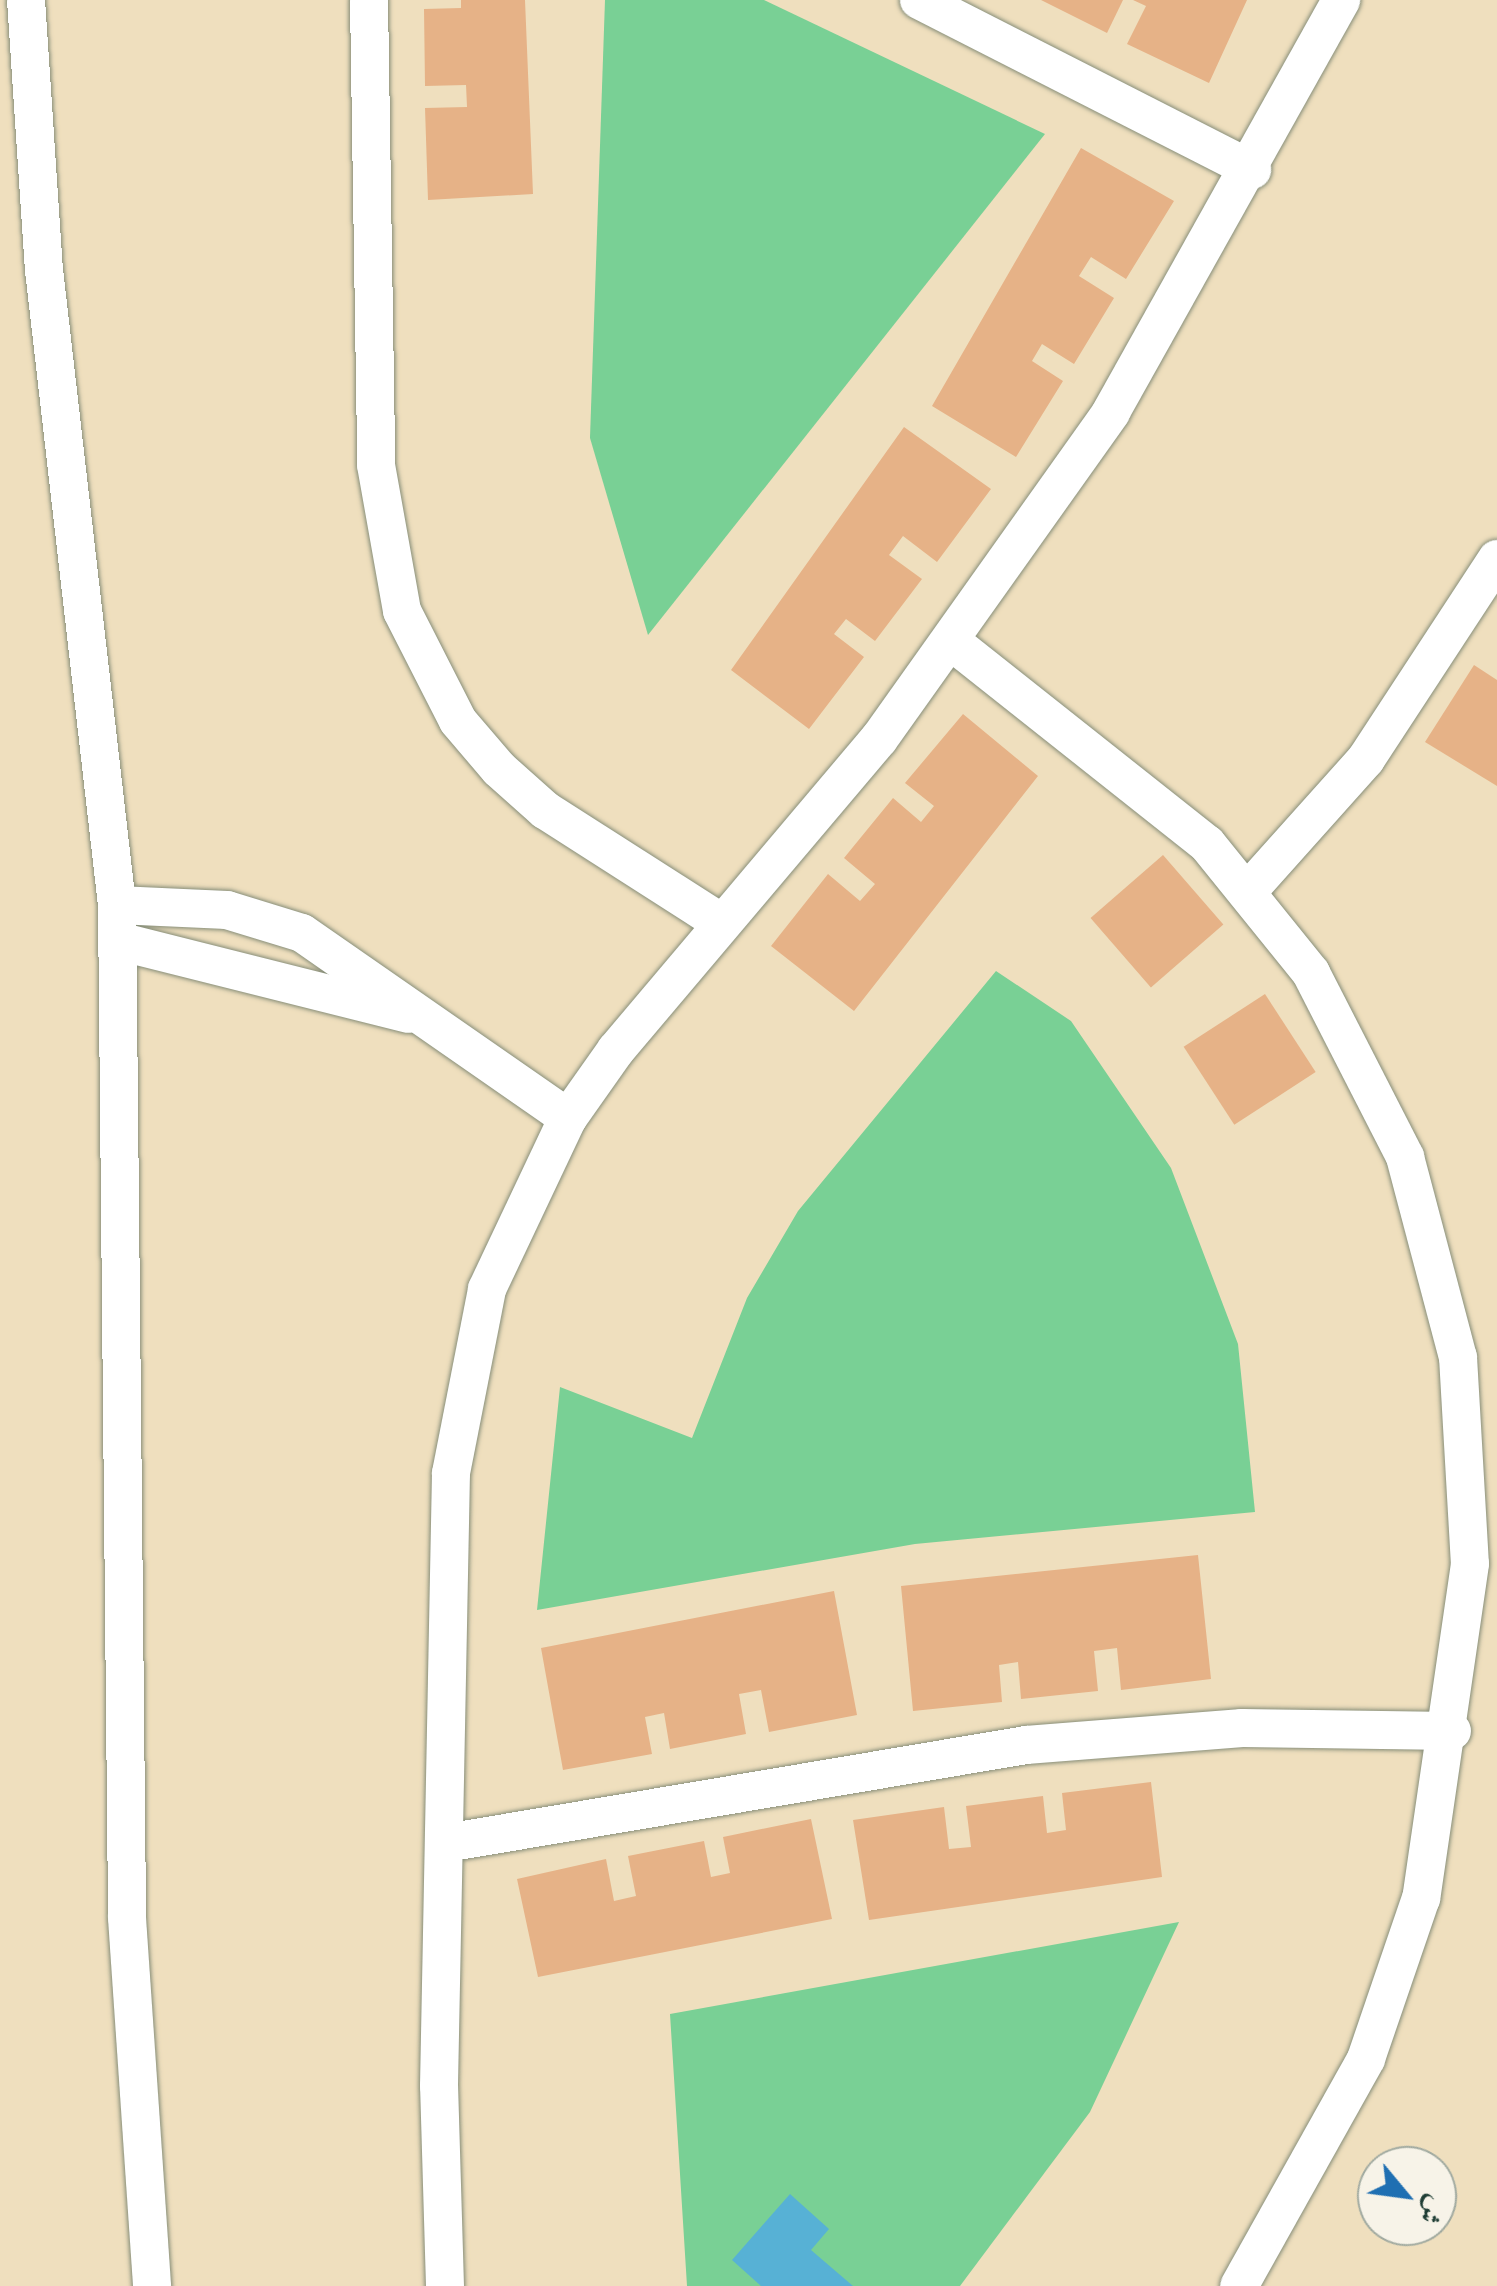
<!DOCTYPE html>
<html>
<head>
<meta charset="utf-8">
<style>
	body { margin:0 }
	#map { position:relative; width:1497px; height:2286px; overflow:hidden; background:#efdfbe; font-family:"Libre Bodoni",Amiri,serif }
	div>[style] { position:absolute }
	.green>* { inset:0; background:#79d095 }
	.water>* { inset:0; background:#57b1d5 }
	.building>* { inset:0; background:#e6b287; transform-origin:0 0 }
	.roads { filter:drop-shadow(0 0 2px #878e79) drop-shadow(0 0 2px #878e79) }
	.street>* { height:38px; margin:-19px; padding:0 19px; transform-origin:19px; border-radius:19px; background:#fff }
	span { translate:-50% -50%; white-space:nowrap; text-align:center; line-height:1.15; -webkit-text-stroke:9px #f7f3e8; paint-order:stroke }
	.north { position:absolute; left:1357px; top:2146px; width:100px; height:100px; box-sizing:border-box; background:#f7f3e8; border:2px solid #a1aaa0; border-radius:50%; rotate:119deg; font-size:28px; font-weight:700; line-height:40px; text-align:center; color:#1f3d34 }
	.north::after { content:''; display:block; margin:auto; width:35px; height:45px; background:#1f6fb2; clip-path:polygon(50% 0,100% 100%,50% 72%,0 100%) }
</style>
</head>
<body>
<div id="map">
	<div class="green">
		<div style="clip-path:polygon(605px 0,764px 0,1045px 134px,648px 635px,590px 438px)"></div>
		<div style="clip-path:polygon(996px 971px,1071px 1021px,1171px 1168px,1238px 1344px,1255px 1512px,915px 1544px,537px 1610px,560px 1387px,692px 1438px,747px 1298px,798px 1211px)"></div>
		<div style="clip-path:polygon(1179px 1922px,1090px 2112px,960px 2286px,687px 2286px,670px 2014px)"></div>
	</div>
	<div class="water">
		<div style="clip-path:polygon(790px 2194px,829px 2229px,811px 2250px,853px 2286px,761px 2286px,732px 2260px)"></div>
	</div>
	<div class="building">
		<div style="clip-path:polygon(461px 0,525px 0,533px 194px,428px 200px,425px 108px,467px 107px,466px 85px,425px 86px,424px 9px,461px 8px)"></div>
		<div style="clip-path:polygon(1041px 0,1123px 0,1107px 33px)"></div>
		<div style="clip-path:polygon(1133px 0,1247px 0,1209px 83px,1127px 44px,1146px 6px)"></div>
		<div style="clip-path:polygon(1081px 148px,1174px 201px,1126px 279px,1091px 257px,1079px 276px,1114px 298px,1074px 364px,1042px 344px,1032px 361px,1063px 381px,1016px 457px,932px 406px)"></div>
		<div style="clip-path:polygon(904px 427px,991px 489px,937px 562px,903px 536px,889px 555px,922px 579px,875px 641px,846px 619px,834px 634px,864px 657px,809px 729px,731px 670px)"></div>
		<div style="clip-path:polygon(1474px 665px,1497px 680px,1497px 786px,1425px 742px)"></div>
		<div style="clip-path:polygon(963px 714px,1038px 776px,854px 1011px,771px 946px,828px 874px,860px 901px,875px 884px,844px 858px,893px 798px,921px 822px,934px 806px,905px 783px)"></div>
		<div style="left:1163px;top:855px;width:92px;height:96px;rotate:49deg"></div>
		<div style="left:1265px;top:994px;width:93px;height:97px;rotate:57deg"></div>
		<div style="clip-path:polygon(1198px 1555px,1211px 1679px,1121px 1690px,1117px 1648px,1094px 1651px,1098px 1691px,1021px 1699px,1018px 1662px,999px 1665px,1002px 1702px,913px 1711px,901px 1586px)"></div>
		<div style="clip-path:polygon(834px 1591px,857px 1715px,769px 1732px,761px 1690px,739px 1694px,746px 1734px,670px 1749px,664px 1713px,645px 1717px,652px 1754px,563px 1770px,541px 1648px)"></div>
		<div style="clip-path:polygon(1151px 1782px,1162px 1877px,869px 1920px,853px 1820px,944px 1807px,949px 1849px,971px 1847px,966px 1806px,1043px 1796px,1047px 1833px,1066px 1830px,1062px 1793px)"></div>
		<div style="clip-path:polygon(811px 1819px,832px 1919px,538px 1977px,517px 1879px,606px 1859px,614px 1901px,636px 1896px,628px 1856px,704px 1841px,711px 1877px,730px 1873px,723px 1837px)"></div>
	</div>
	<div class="roads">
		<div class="street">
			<div style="left:26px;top:0;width:271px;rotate:86.2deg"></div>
			<div style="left:44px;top:270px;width:639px;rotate:83.44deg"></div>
			<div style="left:117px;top:905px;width:1013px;rotate:89.43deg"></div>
			<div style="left:127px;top:1918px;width:369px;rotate:86.1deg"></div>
			<div style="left:369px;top:0;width:465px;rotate:89.1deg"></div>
			<div style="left:376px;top:465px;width:148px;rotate:79.9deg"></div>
			<div style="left:402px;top:611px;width:123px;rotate:63deg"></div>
			<div style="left:458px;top:721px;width:63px;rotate:49.5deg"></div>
			<div style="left:499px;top:769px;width:62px;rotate:41.7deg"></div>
			<div style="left:545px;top:810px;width:210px;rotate:32.6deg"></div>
			<div style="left:919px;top:0;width:374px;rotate:27deg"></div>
			<div style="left:952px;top:642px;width:325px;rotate:38.4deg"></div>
			<div style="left:1207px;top:844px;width:166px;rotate:51.1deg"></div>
			<div style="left:1311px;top:973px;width:207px;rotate:62.9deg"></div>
			<div style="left:1405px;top:1157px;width:207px;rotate:75.2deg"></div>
			<div style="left:1458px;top:1357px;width:207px;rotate:86.7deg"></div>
			<div style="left:1470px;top:1564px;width:338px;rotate:98.3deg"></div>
			<div style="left:1421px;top:1898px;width:170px;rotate:108.9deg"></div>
			<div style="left:1366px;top:2059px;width:260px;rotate:119.2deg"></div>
			<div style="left:1248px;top:891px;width:177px;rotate:-48.2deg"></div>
			<div style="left:1366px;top:759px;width:239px;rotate:-56.8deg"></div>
			<div style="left:117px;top:905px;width:110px;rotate:2.6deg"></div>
			<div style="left:227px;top:910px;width:78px;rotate:17deg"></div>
			<div style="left:302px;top:933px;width:324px;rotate:34.8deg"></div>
			<div style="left:118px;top:941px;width:299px;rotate:14.1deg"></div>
			<div style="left:446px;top:1843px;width:588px;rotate:-9.59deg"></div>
			<div style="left:1026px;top:1745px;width:217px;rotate:-4.5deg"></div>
			<div style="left:1242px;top:1728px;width:210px;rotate:0.8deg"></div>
			<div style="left:445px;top:2286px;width:200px;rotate:-91.7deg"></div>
			<div style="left:439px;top:2086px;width:613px;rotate:-88.88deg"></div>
			<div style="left:451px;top:1473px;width:187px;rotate:-78.9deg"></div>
			<div style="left:487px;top:1289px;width:189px;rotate:-64.7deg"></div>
			<div style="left:568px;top:1118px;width:83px;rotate:-54.8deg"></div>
			<div style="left:616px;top:1050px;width:407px;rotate:-49.8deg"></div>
			<div style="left:879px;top:739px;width:401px;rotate:-54.6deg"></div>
			<div style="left:1111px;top:412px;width:472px;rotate:-60.8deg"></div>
		</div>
	</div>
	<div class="north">ش</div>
</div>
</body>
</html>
